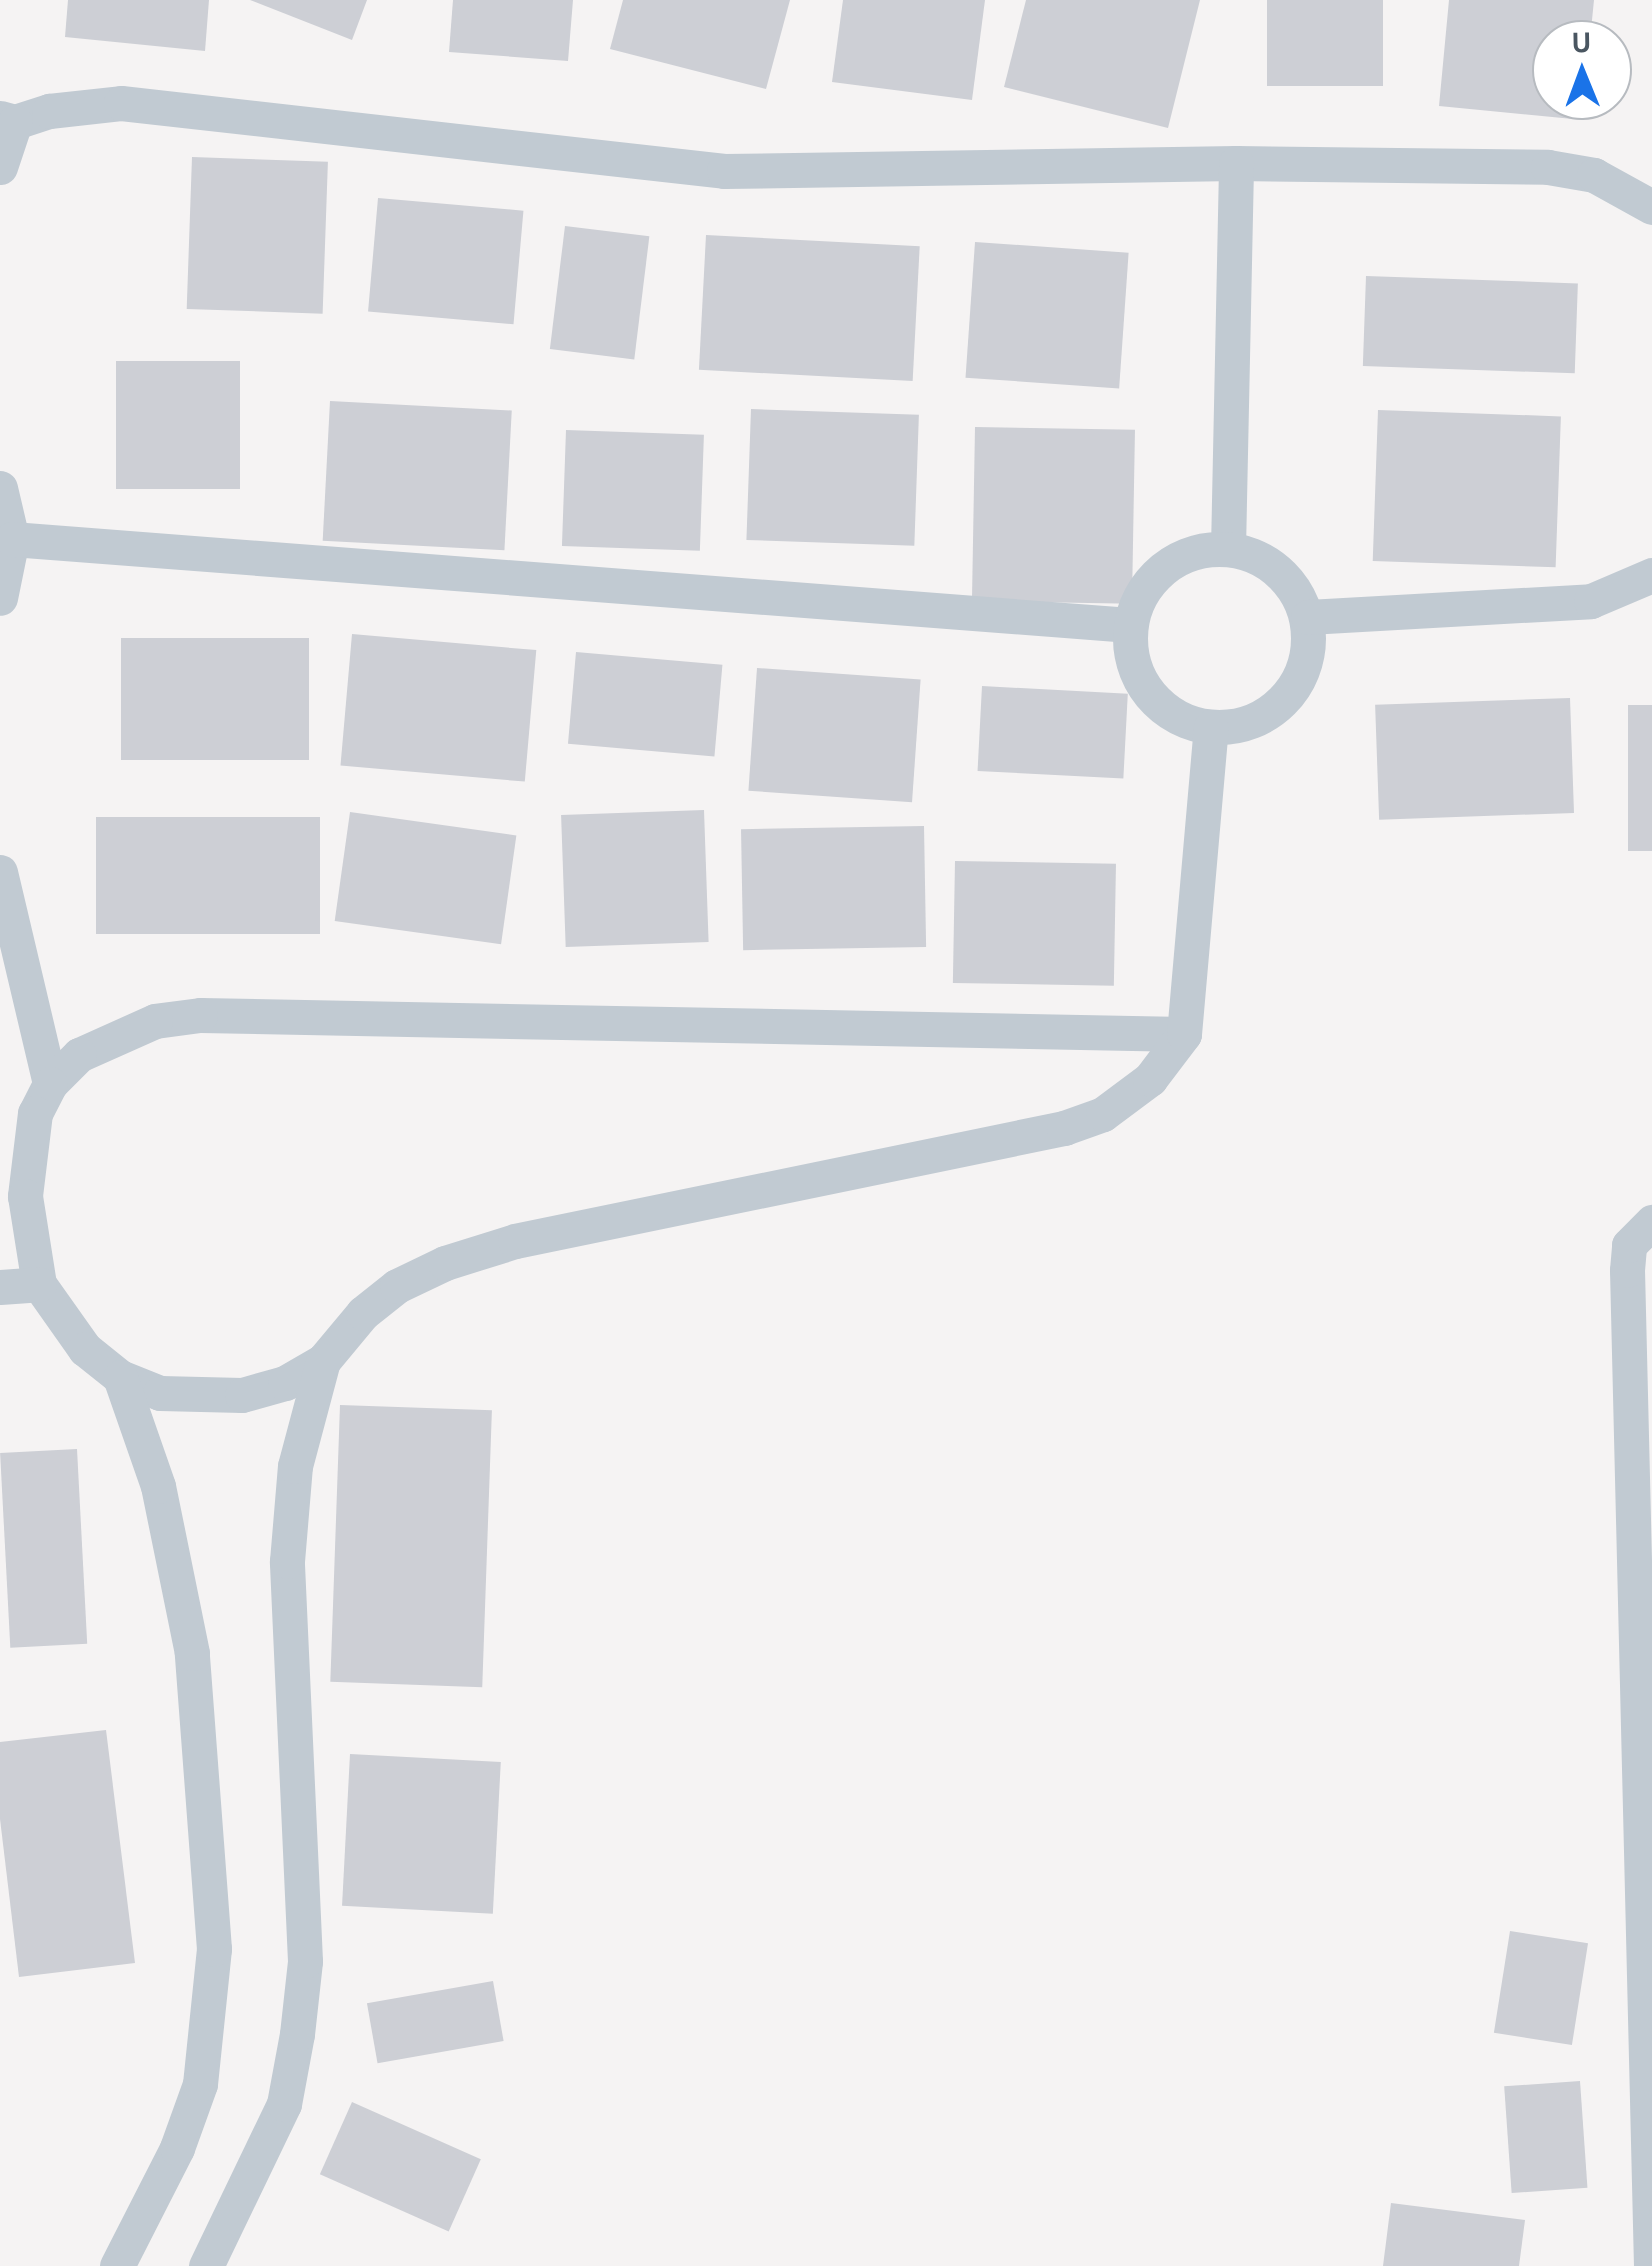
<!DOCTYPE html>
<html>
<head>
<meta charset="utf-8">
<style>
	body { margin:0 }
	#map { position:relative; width:1652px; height:2266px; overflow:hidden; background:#f5f3f3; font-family:Ubuntu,sans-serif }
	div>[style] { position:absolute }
	.building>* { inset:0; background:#cdcfd5; transform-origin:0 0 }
	.minor>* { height:35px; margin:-17.5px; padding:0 17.5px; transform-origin:17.5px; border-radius:17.5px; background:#c1cad2 }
	.minor>.ring { margin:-17.5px; padding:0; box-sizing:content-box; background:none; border:35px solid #c1cad2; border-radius:50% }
	span { translate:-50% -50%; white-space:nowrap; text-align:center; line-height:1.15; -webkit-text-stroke:8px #fff; paint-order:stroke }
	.north { position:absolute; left:1532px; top:20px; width:100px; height:100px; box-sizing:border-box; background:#fff; border:2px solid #b7bbc0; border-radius:50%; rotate:359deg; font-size:28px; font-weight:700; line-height:40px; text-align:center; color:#4a5661 }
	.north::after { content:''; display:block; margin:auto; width:35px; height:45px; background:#1a73e8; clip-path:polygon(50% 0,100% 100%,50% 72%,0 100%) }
</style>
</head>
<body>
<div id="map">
	<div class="building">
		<div style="clip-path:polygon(68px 0,209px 0,205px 51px,65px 37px)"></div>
		<div style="clip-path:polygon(250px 0,367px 0,352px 40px)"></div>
		<div style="clip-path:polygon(453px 0,573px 0,568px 61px,449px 52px)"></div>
		<div style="clip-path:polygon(623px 0,790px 0,766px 89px,610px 49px)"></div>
		<div style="clip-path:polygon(843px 0,985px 0,972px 100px,832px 82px)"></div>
		<div style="clip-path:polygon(1026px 0,1200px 0,1168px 128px,1004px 87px)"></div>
		<div style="left:1267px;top:0;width:116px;height:86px"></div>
		<div style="clip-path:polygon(1449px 0,1594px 0,1590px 40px,1552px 40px,1552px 100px,1585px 100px,1583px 120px,1439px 106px)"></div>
		<div style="left:192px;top:157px;width:136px;height:152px;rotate:2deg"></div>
		<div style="left:378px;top:198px;width:146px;height:114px;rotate:5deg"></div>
		<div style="left:565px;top:226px;width:85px;height:124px;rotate:7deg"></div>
		<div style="left:706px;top:235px;width:214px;height:135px;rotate:3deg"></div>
		<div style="left:975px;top:242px;width:154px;height:136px;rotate:4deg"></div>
		<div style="left:1366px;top:276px;width:212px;height:90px;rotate:2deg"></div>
		<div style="left:116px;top:361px;width:124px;height:128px"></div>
		<div style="left:330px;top:401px;width:182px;height:140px;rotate:3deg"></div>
		<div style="left:751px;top:409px;width:168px;height:131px;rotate:2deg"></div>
		<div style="left:1378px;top:410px;width:183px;height:151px;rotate:2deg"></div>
		<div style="left:975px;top:427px;width:160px;height:174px;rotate:1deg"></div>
		<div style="left:566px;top:430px;width:138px;height:116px;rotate:2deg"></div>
		<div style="left:352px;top:634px;width:185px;height:132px;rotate:5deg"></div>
		<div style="left:121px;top:638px;width:188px;height:122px"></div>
		<div style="left:576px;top:652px;width:147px;height:92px;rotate:5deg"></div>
		<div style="left:757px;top:668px;width:164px;height:123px;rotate:4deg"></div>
		<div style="left:982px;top:686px;width:146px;height:85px;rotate:3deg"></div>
		<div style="left:1570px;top:698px;width:115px;height:195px;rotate:88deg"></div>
		<div style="left:1628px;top:705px;width:24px;height:146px"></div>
		<div style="left:704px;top:810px;width:132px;height:143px;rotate:88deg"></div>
		<div style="left:350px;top:812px;width:168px;height:110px;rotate:8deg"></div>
		<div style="left:96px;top:817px;width:224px;height:117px"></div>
		<div style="left:924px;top:826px;width:121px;height:183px;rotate:89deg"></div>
		<div style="left:955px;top:861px;width:161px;height:122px;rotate:1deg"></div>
		<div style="left:340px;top:1405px;width:152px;height:277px;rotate:2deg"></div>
		<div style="left:77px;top:1449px;width:195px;height:77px;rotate:87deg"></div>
		<div style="clip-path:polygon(106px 1730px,135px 1963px,19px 1977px,0 1819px,0 1742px)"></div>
		<div style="left:350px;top:1754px;width:151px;height:152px;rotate:3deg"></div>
		<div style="left:1510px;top:1931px;width:79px;height:103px;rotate:9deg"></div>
		<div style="left:493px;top:1981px;width:61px;height:128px;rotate:80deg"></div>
		<div style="left:1580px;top:2081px;width:107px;height:76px;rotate:86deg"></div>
		<div style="left:352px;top:2102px;width:141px;height:79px;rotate:24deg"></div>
		<div style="clip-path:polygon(1391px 2203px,1525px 2220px,1519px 2266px,1383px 2266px)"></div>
	</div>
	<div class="minor">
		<div style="left:0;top:118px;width:16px;rotate:15deg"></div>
		<div style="left:15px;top:122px;width:36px;rotate:-18deg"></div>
		<div style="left:49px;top:111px;width:72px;rotate:-6.3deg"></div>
		<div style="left:121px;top:103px;width:607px;rotate:6.43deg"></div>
		<div style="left:724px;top:171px;width:512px;rotate:-0.9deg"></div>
		<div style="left:1236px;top:163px;width:312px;rotate:0.7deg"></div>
		<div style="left:1548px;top:167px;width:47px;rotate:9.9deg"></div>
		<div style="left:1594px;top:175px;width:66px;rotate:28.9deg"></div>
		<div style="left:0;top:167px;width:47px;rotate:-71.6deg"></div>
		<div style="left:0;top:488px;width:52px;rotate:76.8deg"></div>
		<div style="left:12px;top:539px;width:60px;rotate:101.5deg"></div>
		<div style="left:12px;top:539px;width:1121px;rotate:4.4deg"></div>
		<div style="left:1228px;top:549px;width:386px;rotate:-88.8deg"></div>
		<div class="ring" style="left:1130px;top:549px;width:143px;height:143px"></div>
		<div style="left:1308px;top:617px;width:283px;rotate:-3.2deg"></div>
		<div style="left:1591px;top:601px;width:66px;rotate:-23.1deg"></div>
		<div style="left:0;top:872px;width:218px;rotate:76.7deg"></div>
		<div style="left:1184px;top:1034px;width:984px;rotate:-178.89deg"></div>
		<div style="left:200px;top:1015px;width:45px;rotate:172.4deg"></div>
		<div style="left:155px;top:1021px;width:83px;rotate:155.9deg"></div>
		<div style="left:79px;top:1055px;width:41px;rotate:135deg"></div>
		<div style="left:50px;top:1084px;width:33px;rotate:117deg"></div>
		<div style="left:35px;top:1113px;width:84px;rotate:96.9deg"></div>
		<div style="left:25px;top:1196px;width:89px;rotate:81deg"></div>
		<div style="left:39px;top:1284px;width:80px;rotate:54.7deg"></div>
		<div style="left:85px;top:1349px;width:45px;rotate:38.7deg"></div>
		<div style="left:120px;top:1377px;width:43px;rotate:21.8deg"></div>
		<div style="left:160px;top:1393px;width:82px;rotate:1.4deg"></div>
		<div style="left:242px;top:1395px;width:45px;rotate:-15.6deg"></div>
		<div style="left:285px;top:1383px;width:44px;rotate:-30.1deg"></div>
		<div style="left:323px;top:1361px;width:62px;rotate:-50.2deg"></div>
		<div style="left:363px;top:1313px;width:43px;rotate:-38.5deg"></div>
		<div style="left:397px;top:1286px;width:53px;rotate:-25.6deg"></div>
		<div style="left:445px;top:1263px;width:73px;rotate:-17.4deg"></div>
		<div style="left:515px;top:1241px;width:561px;rotate:-11.63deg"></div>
		<div style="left:1064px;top:1128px;width:41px;rotate:-19.7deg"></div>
		<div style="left:1103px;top:1114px;width:59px;rotate:-36.7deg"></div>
		<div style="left:1150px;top:1079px;width:56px;rotate:-52.9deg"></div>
		<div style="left:1184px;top:1034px;width:308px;rotate:-85deg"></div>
		<div style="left:0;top:1287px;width:39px;rotate:-4deg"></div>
		<div style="left:117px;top:2266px;width:132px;rotate:-63deg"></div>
		<div style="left:177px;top:2148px;width:68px;rotate:-70.2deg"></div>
		<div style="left:200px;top:2084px;width:136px;rotate:-84.1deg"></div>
		<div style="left:214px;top:1949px;width:297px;rotate:-94.3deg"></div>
		<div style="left:192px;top:1653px;width:170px;rotate:-101.5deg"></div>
		<div style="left:158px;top:1486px;width:115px;rotate:-109.2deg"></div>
		<div style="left:206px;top:2266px;width:180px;rotate:-64.3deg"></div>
		<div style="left:284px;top:2104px;width:71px;rotate:-79.5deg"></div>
		<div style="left:297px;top:2034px;width:73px;rotate:-83.7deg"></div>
		<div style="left:305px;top:1961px;width:400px;rotate:-92.6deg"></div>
		<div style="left:287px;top:1561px;width:95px;rotate:-85.2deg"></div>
		<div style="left:295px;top:1466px;width:109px;rotate:-75.1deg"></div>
		<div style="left:1651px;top:2266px;width:996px;rotate:-91.38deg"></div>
		<div style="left:1627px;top:1270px;width:25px;rotate:-85deg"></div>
		<div style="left:1629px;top:1245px;width:33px;rotate:-45deg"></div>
	</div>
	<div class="north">U</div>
</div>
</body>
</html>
